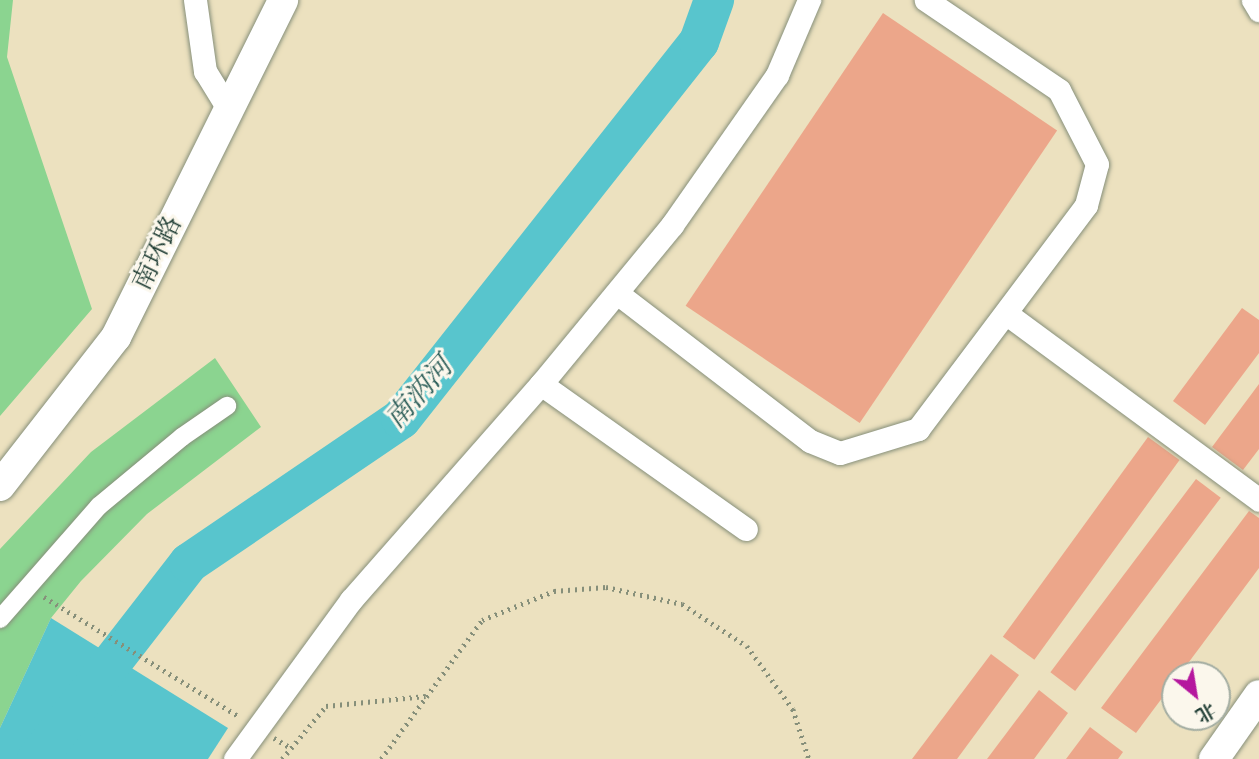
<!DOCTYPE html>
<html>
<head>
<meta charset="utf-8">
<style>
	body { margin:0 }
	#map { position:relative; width:1259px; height:759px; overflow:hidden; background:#ece1bf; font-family:"EB Garamond","Noto Serif SC",serif }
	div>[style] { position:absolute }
	.green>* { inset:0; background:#8bd490 }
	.water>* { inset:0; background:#58c5cd }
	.river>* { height:40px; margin:-20px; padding:0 20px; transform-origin:20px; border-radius:20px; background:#58c5cd }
	.building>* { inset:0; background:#eca68a; transform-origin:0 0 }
	.path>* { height:4.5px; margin-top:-2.25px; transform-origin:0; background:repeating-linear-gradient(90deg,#868f7a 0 2px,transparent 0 7px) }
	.roads { filter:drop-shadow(0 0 2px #868f7a) drop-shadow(0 0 2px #868f7a) }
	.pedestrian>* { height:18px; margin:-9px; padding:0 9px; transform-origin:9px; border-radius:9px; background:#fff }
	.minor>* { height:23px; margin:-11.5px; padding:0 11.5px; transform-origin:11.5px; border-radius:11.5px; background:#fff }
	.tertiary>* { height:30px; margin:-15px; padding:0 15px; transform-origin:15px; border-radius:15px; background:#fff }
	span { translate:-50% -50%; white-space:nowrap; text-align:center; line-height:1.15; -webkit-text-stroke:6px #fbf7ec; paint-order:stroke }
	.street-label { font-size:26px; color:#1f3d34 }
	.water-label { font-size:28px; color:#2d5f5a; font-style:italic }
	.north { position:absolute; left:1161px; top:661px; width:70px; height:70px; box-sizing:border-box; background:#fbf7ec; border:2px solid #a3ada2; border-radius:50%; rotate:150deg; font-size:19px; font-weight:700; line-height:28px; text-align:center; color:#1f3d34 }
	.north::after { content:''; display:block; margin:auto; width:24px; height:32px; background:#b5179e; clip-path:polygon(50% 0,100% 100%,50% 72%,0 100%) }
</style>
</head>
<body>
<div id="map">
	<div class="green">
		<div style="clip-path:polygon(0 0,13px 0,7px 57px,92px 309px,0 416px)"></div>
		<div style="clip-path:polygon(215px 358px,261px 427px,147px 514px,81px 581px,51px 618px,0 728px,0 549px,91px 452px)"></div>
	</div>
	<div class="water">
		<div style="clip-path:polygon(51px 618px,228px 728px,208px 759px,0 759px,0 728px)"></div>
	</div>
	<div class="river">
		<div style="left:37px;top:759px;width:248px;rotate:-52.2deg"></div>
		<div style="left:189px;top:563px;width:256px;rotate:-34.2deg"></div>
		<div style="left:401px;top:419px;width:481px;rotate:-51.7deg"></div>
		<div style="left:699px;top:42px;width:45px;rotate:-70.3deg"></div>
	</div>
	<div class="building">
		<div style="left:883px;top:13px;width:210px;height:353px;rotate:34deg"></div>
		<div style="clip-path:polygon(1242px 308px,1259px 320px,1259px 353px,1205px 425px,1173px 401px)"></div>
		<div style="clip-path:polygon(1259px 384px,1259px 449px,1243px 470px,1212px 447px)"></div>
		<div style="left:1148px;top:437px;width:39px;height:247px;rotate:36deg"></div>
		<div style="left:1196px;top:479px;width:31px;height:242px;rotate:37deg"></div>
		<div style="clip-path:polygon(1249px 511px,1259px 518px,1259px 568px,1136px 733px,1101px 708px)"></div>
		<div style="clip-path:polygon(991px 654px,1019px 675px,957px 759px,912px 759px)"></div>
		<div style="clip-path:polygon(1039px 690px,1068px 713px,1034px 759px,987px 759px)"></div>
		<div style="clip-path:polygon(1090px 727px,1123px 752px,1118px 759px,1066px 759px)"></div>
	</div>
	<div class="path">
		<div style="left:44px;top:597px;width:230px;rotate:31.5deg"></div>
		<div style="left:274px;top:738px;width:20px;rotate:30deg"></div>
		<div style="left:282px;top:759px;width:69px;rotate:-50.3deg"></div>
		<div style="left:326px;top:706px;width:100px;rotate:-5.7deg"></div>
		<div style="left:381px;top:759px;width:172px;rotate:-54deg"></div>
		<div style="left:482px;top:620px;width:78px;rotate:-21.9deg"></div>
		<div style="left:554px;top:591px;width:52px;rotate:-4.4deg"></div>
		<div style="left:606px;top:587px;width:78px;rotate:12.6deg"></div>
		<div style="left:682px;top:604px;width:77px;rotate:32.9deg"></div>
		<div style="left:747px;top:646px;width:78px;rotate:53.9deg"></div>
		<div style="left:793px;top:709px;width:52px;rotate:72.3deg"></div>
	</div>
	<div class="roads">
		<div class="pedestrian">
			<div style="left:0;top:619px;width:150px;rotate:-48.8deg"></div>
			<div style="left:99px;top:506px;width:108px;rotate:-39.7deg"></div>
			<div style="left:182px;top:437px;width:55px;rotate:-34.6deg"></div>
		</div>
		<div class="minor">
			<div style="left:195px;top:0;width:72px;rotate:82deg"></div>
			<div style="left:205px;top:71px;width:46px;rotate:58.4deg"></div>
			<div style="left:1253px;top:0;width:12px;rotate:59deg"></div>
			<div style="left:617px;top:293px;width:243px;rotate:37.5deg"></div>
			<div style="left:810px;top:441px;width:32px;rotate:22deg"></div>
			<div style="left:840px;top:453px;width:82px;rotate:-17.1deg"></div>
			<div style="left:918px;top:429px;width:280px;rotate:-53.1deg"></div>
			<div style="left:1086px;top:205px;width:42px;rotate:-75deg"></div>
			<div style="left:1097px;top:164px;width:83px;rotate:-117.2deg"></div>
			<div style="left:1059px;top:90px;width:161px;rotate:-145.9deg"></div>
			<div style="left:1007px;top:314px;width:313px;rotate:36.4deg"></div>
			<div style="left:541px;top:384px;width:251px;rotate:35.3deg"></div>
			<div style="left:235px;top:759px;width:197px;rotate:-53.9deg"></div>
			<div style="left:351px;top:600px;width:288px;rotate:-48.7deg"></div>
			<div style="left:541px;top:384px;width:206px;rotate:-50.5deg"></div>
			<div style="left:672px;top:225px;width:183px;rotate:-55deg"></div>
			<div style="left:777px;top:75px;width:82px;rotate:-66.9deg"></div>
		</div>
		<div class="tertiary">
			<div style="left:0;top:486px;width:189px;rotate:-52.1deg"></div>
			<div style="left:116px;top:337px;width:376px;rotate:-63.6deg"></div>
			<div style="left:1214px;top:759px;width:78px;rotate:-54.9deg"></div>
		</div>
	</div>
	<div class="street-label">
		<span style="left:157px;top:253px;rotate:-64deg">南环路</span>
	</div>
	<div class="water-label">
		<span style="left:418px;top:392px;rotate:-48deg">南汭河</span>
	</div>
	<div class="north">北</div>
</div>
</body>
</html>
